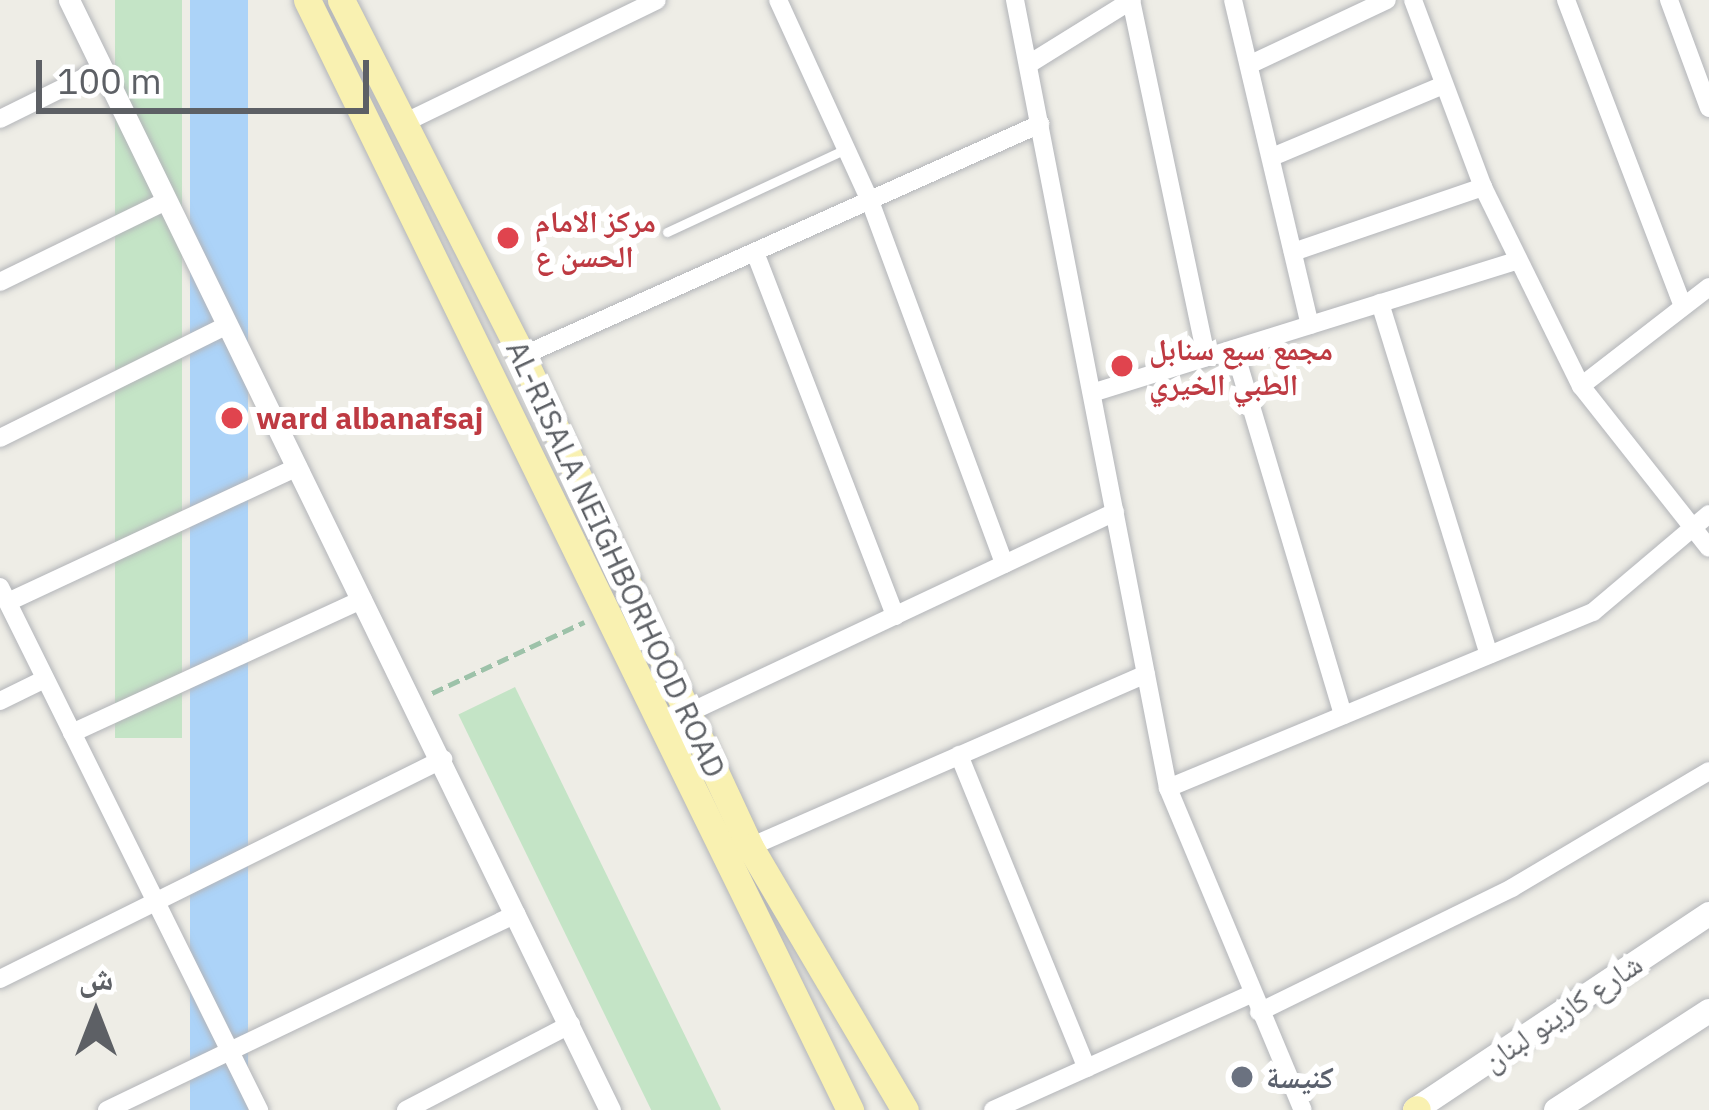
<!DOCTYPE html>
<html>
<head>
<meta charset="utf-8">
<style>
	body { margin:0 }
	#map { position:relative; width:1709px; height:1110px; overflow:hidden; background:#eeede6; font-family:"IBM Plex Sans","Noto Naskh Arabic",sans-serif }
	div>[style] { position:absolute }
	.green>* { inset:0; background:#c4e4c6; transform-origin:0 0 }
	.water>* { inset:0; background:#acd3f8; transform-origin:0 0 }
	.path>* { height:4.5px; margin-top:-2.25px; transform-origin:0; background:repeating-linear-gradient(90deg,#9dc2a9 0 12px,transparent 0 18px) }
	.roads { filter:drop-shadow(0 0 3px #b3b5b9) drop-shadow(0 0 3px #b3b5b9) }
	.service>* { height:9px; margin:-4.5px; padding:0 4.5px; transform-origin:4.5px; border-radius:4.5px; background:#fff }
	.minor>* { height:18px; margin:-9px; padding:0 9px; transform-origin:9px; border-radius:9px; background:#fff }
	.tertiary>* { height:21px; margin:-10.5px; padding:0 10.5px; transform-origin:10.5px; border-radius:10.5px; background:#fff }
	.secondary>* { height:24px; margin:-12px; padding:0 12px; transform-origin:12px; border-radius:12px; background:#fff }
	.primary>* { height:27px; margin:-13.5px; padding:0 13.5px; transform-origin:13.5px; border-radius:13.5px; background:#f9f1b1 }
	.dots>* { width:33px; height:33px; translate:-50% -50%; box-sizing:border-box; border:6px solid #fff; border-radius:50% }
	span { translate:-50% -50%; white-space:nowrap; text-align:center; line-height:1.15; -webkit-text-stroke:12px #fff; paint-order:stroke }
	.health-label { font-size:30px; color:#be3a42; font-weight:700 }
	.left { translate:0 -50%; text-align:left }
	.street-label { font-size:30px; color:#5d6065 }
	.worship-label { font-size:30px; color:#5b616d; font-weight:700 }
	.north { position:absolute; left:36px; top:954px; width:120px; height:120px; -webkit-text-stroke:9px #fff; paint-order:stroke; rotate:0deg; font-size:33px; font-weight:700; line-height:48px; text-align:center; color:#5d6065 }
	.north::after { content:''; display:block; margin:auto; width:42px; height:54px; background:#5d6065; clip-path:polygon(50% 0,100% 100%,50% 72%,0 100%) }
	.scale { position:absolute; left:36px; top:60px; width:333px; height:54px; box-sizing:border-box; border:6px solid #5d6065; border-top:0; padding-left:15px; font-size:36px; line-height:42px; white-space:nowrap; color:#5d6065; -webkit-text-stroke:9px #fff; paint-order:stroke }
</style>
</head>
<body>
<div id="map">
	<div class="green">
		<div style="left:115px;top:0;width:67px;height:738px"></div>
		<div style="left:515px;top:687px;width:470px;height:63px;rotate:64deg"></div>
	</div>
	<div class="water">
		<div style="left:190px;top:0;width:58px;height:1237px"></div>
	</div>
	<div class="path">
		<div style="left:432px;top:693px;width:168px;rotate:-25deg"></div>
	</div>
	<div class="roads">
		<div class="service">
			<div style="left:667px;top:232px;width:197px;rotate:-24.9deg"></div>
		</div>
		<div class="minor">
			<div style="left:778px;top:0;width:221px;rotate:65.4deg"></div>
			<div style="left:870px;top:201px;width:387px;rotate:69.7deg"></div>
			<div style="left:1015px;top:0;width:803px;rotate:79.01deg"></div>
			<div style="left:1168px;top:788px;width:349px;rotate:67.3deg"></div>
			<div style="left:1131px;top:0;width:365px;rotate:78.1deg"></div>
			<div style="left:1233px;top:0;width:334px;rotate:76.7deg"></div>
			<div style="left:1413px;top:0;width:200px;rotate:69.5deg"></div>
			<div style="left:1483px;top:187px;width:222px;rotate:63.8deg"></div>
			<div style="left:1581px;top:386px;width:206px;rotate:51.7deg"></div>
			<div style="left:1566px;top:0;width:328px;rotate:69.1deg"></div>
			<div style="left:1669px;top:0;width:115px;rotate:69.7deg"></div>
			<div style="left:1029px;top:64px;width:121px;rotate:-31.9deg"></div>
			<div style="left:1251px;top:64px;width:150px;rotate:-25.2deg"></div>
			<div style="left:0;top:119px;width:113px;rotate:-26.3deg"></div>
			<div style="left:404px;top:123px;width:281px;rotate:-25.9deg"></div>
			<div style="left:1272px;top:157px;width:186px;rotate:-22.8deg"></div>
			<div style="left:1293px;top:252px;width:201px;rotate:-18.9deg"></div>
			<div style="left:756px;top:255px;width:387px;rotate:68.9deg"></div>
			<div style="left:0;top:282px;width:185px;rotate:-26deg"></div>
			<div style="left:1380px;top:303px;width:368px;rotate:72.8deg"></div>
			<div style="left:1234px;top:349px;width:382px;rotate:73.4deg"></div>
			<div style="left:522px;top:356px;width:568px;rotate:-24.13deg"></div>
			<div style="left:1581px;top:386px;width:162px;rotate:-37.7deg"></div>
			<div style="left:1092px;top:393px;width:445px;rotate:-17.3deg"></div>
			<div style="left:0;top:438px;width:254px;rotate:-26.4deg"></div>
			<div style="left:0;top:587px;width:584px;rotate:63.65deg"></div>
			<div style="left:8px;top:602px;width:320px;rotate:-25deg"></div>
			<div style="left:0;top:701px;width:50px;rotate:-26.1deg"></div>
			<div style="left:688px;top:713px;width:472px;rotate:-25.2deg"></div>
			<div style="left:72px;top:733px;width:320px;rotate:-24.7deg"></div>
			<div style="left:959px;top:755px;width:338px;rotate:67.8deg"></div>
			<div style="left:1168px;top:788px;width:460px;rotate:-22.5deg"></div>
			<div style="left:1593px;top:612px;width:152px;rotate:-40.2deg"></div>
			<div style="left:750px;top:847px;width:432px;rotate:-23.6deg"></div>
			<div style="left:0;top:979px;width:495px;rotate:-26.4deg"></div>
			<div style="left:1259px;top:1012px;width:282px;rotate:-26.1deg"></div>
			<div style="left:1512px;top:888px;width:229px;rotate:-30.7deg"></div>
			<div style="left:107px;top:1110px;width:454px;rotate:-25.6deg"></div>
			<div style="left:406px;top:1110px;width:186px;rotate:-27.5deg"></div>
			<div style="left:993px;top:1110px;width:281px;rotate:-24.2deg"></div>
		</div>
		<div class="tertiary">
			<div style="left:69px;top:0;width:1235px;rotate:64.02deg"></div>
		</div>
		<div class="secondary">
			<div style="left:1415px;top:1110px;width:353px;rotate:-33.7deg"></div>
			<div style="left:1556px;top:1110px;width:182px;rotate:-32.9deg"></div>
		</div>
		<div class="primary">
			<div style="left:307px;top:0;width:1236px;rotate:63.93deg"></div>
			<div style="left:341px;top:0;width:399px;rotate:63deg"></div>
			<div style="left:522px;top:356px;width:541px;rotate:65.09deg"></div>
			<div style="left:750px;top:847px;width:305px;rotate:59.5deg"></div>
			<div style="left:1416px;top:1110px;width:1px;rotate:-45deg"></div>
		</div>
	</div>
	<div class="dots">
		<div style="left:508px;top:238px;background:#e0444e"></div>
		<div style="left:1122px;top:366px;background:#e0444e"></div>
		<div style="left:232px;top:418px;background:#e0444e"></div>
		<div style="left:1242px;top:1077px;background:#6b7280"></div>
	</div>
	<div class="health-label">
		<span class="left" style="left:535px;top:238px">مركز الامام<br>الحسن ع</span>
		<span class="left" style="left:1149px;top:366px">مجمع سبع سنابل<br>الطبي الخيري</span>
		<span class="left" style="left:256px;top:418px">ward albanafsaj</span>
	</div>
	<div class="street-label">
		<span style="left:616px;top:559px;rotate:65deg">AL-RISALA NEIGHBORHOOD ROAD</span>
		<span style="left:1562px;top:1012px;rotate:-34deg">شارع كازينو لبنان</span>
	</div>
	<div class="worship-label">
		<span class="left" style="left:1266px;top:1077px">كنيسة</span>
	</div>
	<div class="north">ش</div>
	<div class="scale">100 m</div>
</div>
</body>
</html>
